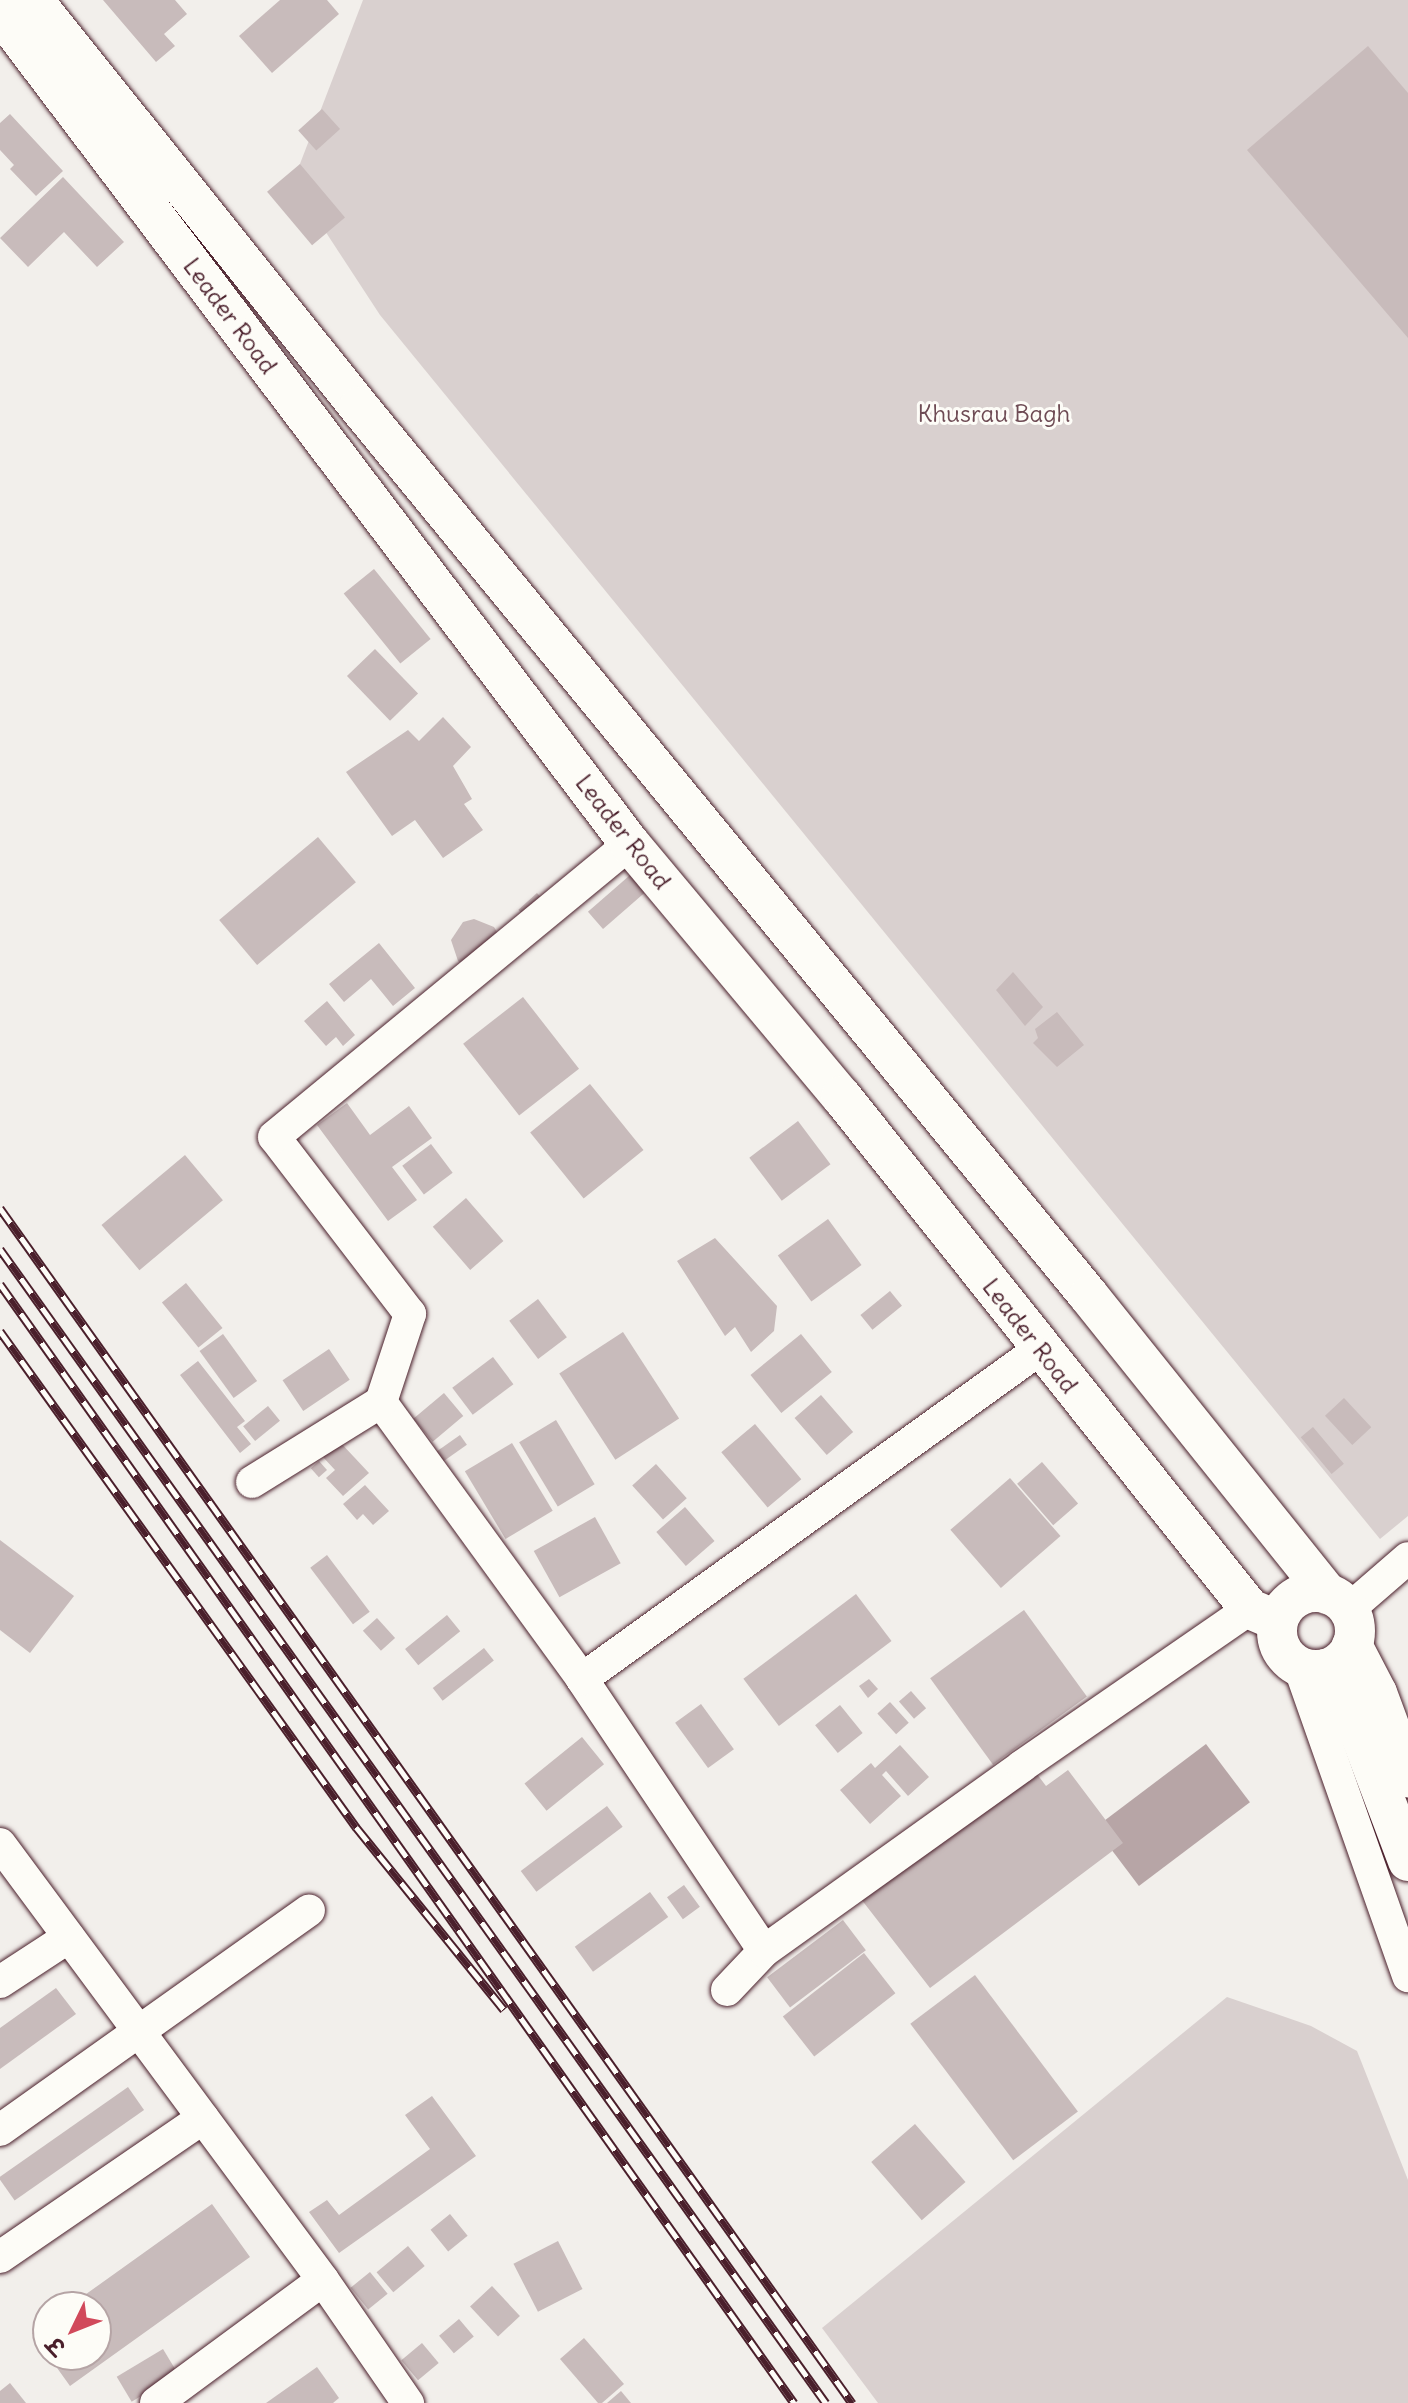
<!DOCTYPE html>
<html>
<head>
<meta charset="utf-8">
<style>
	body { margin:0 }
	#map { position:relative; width:1408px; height:2403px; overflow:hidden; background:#f2efeb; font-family:Delius,"Playpen Sans Deva",sans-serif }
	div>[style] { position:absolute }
	.green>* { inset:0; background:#d9d0cf }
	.water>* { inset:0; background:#b7a5a6; transform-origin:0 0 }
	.building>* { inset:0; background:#c8bbbb; transform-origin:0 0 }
	.roads { filter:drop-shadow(0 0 2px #4a1f2b) drop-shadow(0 0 2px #4a1f2b) }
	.minor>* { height:32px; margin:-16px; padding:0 16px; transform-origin:16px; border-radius:16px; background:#fdfcf7 }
	.major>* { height:40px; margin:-20px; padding:0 20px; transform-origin:20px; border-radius:20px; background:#fdfcf7 }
	.major>.ring { margin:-20px; padding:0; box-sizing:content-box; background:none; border:40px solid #fdfcf7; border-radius:50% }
	.rail>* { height:9px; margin-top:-4.5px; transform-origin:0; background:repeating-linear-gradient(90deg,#fdfcf7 0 18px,#4a1f2b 0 36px); box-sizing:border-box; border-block:2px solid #4a1f2b }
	span { translate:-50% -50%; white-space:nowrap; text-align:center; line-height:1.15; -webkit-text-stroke:6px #fdfcf7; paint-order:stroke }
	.street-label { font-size:24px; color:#4a1f2b }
	.park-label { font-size:24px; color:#6e4b54 }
	.north { position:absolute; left:32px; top:2291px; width:80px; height:80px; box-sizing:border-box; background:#fdfcf7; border:2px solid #b5a4a5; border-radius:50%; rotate:227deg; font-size:22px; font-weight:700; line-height:32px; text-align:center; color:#4a1f2b }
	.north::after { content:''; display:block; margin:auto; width:28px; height:36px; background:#d1495b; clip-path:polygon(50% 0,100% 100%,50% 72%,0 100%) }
</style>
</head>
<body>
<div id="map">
	<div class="green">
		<div style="clip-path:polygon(363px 0,1408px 0,1408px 1516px,1380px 1539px,380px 315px,293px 182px)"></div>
		<div style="clip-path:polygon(1227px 1997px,1311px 2026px,1357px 2051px,1408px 2180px,1408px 2403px,878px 2403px,822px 2328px)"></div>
	</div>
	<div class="water">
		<div style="left:1206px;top:1744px;width:73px;height:139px;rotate:53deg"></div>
	</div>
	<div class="building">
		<div style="clip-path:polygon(103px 0,175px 0,187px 14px,164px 34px,175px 46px,156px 62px)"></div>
		<div style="clip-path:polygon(280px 0,327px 0,339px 14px,272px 73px,239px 36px)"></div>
		<div style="clip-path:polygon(1368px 46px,1408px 93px,1408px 338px,1247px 150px)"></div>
		<div style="left:322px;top:109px;width:27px;height:32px;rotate:48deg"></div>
		<div style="clip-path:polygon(10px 114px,63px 171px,36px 196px,10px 169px,14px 165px,0 150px,0 123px)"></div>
		<div style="left:300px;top:164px;width:70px;height:43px;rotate:50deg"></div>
		<div style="clip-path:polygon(63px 177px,124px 242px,97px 267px,64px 232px,28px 267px,0 238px)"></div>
		<div style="left:374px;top:569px;width:90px;height:39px;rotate:51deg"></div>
		<div style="left:375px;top:649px;width:62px;height:39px;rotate:46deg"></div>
		<div style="clip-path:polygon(443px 717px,471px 747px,453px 766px,472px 799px,464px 804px,483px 830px,443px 858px,415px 820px,392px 836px,346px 772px,408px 730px,419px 741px)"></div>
		<div style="left:318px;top:837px;width:59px;height:129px;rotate:50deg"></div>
		<div style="left:637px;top:869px;width:23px;height:65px;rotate:49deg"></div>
		<div style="left:537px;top:893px;width:27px;height:25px;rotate:48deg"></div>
		<div style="clip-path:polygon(474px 919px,494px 927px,500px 937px,467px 967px,458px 961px,451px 940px,463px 922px)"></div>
		<div style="clip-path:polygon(379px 943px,415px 988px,393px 1006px,371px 979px,344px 1002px,329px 984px)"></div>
		<div style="clip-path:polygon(1013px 972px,1043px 1007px,1025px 1026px,996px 990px)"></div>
		<div style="left:523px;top:997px;width:91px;height:76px;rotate:52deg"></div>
		<div style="clip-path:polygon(327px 1001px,355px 1035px,343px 1046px,336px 1037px,326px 1046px,304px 1021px)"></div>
		<div style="clip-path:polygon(1057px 1012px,1084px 1045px,1057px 1067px,1033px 1043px,1038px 1038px,1035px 1029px)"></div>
		<div style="left:590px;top:1084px;width:85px;height:77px;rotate:51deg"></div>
		<div style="clip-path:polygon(347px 1103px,370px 1135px,409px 1106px,432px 1138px,392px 1167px,417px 1200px,388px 1221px,317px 1125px)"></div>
		<div style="left:798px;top:1121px;width:54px;height:61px;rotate:53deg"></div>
		<div style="left:431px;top:1144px;width:36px;height:36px;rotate:53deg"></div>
		<div style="left:185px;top:1155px;width:59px;height:109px;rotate:50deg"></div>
		<div style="left:466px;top:1198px;width:57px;height:44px;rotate:49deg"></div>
		<div style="left:828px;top:1219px;width:57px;height:62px;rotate:54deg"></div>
		<div style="clip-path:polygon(715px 1238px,777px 1306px,774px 1331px,751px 1352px,735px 1327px,725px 1336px,677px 1261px)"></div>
		<div style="left:186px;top:1283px;width:58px;height:31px;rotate:51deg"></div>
		<div style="left:890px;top:1291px;width:19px;height:38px;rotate:51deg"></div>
		<div style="left:538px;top:1299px;width:48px;height:36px;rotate:53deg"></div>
		<div style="left:623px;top:1332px;width:103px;height:76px;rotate:57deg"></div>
		<div style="left:223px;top:1334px;width:58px;height:29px;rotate:54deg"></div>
		<div style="left:801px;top:1334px;width:49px;height:65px;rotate:51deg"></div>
		<div style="left:329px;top:1349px;width:37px;height:56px;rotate:56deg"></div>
		<div style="left:493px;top:1357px;width:34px;height:51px;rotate:53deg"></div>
		<div style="clip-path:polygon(198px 1361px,245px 1421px,237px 1427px,251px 1444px,240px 1453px,180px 1375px)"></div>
		<div style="left:444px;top:1393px;width:30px;height:40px;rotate:50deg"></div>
		<div style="left:821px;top:1395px;width:49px;height:35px;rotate:49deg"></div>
		<div style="left:1344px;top:1398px;width:40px;height:26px;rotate:47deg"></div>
		<div style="left:268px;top:1406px;width:19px;height:32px;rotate:51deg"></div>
		<div style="left:556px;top:1420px;width:75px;height:43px;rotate:59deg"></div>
		<div style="left:755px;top:1424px;width:72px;height:44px;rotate:50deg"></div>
		<div style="left:1313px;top:1427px;width:48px;height:16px;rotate:50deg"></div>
		<div style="left:460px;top:1435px;width:12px;height:29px;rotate:55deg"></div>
		<div style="clip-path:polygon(339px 1441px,369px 1473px,343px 1496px,326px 1478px,335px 1470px,322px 1456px)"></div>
		<div style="left:512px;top:1443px;width:79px;height:55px;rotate:59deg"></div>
		<div style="left:319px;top:1461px;width:12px;height:11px;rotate:48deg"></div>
		<div style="left:1042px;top:1462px;width:55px;height:33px;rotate:49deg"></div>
		<div style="left:656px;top:1464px;width:46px;height:32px;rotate:48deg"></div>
		<div style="left:1010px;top:1478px;width:77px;height:79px;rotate:49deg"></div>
		<div style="clip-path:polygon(365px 1485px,389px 1511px,373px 1525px,363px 1514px,357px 1520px,343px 1504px)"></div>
		<div style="left:685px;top:1507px;width:45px;height:38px;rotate:49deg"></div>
		<div style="left:595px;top:1517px;width:53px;height:70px;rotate:61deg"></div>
		<div style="clip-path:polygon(0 1540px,74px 1596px,30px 1653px,0 1630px)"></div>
		<div style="left:327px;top:1555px;width:71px;height:21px;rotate:53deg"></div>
		<div style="left:856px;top:1594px;width:59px;height:141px;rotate:53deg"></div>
		<div style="left:1024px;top:1610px;width:107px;height:116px;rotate:54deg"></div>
		<div style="left:447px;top:1615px;width:21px;height:54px;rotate:51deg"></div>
		<div style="left:377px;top:1618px;width:27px;height:19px;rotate:48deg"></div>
		<div style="left:484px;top:1648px;width:16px;height:65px;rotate:52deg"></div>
		<div style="clip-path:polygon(869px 1679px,878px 1689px,868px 1698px,859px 1686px)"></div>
		<div style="left:911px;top:1691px;width:23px;height:16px;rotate:49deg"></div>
		<div style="left:890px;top:1702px;width:28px;height:17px;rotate:48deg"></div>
		<div style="left:701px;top:1704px;width:56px;height:32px;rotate:54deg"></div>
		<div style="left:840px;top:1705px;width:36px;height:32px;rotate:51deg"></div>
		<div style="left:582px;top:1737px;width:35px;height:74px;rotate:51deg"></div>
		<div style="clip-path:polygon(900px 1745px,929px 1777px,908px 1796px,886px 1771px,882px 1775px,901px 1796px,870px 1824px,840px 1790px,871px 1763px,875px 1768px)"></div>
		<div style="clip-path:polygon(1034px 1770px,1046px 1786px,1068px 1770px,1123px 1843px,930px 1988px,861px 1899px)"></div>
		<div style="left:607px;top:1806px;width:26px;height:108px;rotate:53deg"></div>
		<div style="left:684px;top:1885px;width:27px;height:21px;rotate:54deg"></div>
		<div style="left:650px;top:1892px;width:31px;height:93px;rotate:54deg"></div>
		<div style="left:843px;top:1920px;width:38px;height:95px;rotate:53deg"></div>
		<div style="left:864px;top:1953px;width:51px;height:103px;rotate:52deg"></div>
		<div style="left:975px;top:1975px;width:171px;height:81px;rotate:53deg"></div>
		<div style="clip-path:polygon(56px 1988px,76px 2014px,0 2069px,0 2028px)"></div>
		<div style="left:128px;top:2087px;width:28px;height:158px;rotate:55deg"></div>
		<div style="clip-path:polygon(432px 2096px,476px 2156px,339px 2253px,309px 2212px,327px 2200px,339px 2215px,430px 2149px,405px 2115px)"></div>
		<div style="left:915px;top:2124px;width:77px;height:58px;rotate:49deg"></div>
		<div style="clip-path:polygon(212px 2204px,250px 2257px,70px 2386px,32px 2333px,48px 2322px,48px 2355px,96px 2355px,96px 2307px,68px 2307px)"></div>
		<div style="left:450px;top:2214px;width:28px;height:25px;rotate:51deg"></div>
		<div style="left:558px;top:2241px;width:54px;height:50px;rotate:63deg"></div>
		<div style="left:408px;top:2246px;width:26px;height:41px;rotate:50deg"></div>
		<div style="left:370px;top:2272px;width:28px;height:25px;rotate:51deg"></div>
		<div style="left:492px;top:2286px;width:41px;height:30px;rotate:47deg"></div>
		<div style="left:459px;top:2319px;width:23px;height:26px;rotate:50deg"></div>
		<div style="clip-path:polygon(584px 2338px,624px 2384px,602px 2403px,598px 2403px,560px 2359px)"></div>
		<div style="left:422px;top:2343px;width:26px;height:27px;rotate:50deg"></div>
		<div style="left:163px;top:2349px;width:29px;height:54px;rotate:59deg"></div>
		<div style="clip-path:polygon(317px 2367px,339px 2398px,333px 2403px,266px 2403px)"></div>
		<div style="clip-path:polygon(10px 2383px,26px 2403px,0 2403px,0 2391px)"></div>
		<div style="clip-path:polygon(621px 2391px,631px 2403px,607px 2403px)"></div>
	</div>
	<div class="roads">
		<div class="minor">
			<div style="left:381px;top:1402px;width:342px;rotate:54deg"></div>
			<div style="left:582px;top:1679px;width:327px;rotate:56.2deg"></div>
			<div style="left:252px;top:1482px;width:152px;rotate:-31.8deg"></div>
			<div style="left:381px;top:1402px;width:93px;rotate:-71.8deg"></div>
			<div style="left:410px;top:1314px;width:223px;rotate:-127.5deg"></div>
			<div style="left:274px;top:1137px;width:461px;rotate:-39.5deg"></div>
			<div style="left:1348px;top:1610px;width:79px;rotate:-40.9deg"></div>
			<div style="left:1299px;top:1666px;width:329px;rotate:70.6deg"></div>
			<div style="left:582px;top:1679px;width:565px;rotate:-35.77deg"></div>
			<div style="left:0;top:1844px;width:543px;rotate:53.47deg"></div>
			<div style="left:323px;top:2280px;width:150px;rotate:55.4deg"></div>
			<div style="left:0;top:1982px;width:82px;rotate:-33.1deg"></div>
			<div style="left:727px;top:1990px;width:54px;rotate:-46.5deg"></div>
			<div style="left:764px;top:1951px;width:317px;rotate:-35.6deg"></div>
			<div style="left:1022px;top:1766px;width:277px;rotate:-34.6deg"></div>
			<div style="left:0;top:2130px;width:379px;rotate:-35.4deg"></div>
			<div style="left:0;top:2257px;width:246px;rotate:-34.4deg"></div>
			<div style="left:156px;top:2403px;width:207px;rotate:-36.4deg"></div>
		</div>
		<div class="major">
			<div style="left:33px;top:0;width:521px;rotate:51.31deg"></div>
			<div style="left:359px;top:407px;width:1150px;rotate:50.61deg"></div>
			<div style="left:1089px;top:1296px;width:382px;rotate:51.3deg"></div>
			<div style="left:0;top:12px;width:1044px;rotate:52.87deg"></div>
			<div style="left:630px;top:844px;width:329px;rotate:50.1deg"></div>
			<div style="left:841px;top:1096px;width:656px;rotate:51.44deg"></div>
			<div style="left:1250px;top:1609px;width:30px;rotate:23deg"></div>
			<div class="ring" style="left:1277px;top:1592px;width:38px;height:38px"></div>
			<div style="left:1352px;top:1645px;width:54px;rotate:62.5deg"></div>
			<div style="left:1377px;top:1693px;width:90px;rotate:69.7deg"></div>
			<div style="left:1325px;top:1669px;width:40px;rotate:55.1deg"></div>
			<div style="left:1348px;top:1702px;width:170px;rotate:69.3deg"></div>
		</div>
	</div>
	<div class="rail">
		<div style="left:0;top:1208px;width:1468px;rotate:54.51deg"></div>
		<div style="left:0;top:1249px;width:1419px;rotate:54.41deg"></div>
		<div style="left:0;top:1284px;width:1372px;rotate:54.64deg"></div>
		<div style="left:0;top:1331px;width:611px;rotate:54.33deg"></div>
		<div style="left:356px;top:1827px;width:235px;rotate:51deg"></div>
	</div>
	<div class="street-label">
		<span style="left:230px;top:316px;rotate:53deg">Leader Road</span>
		<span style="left:623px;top:832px;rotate:52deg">Leader Road</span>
		<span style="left:1030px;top:1336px;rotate:52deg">Leader Road</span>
	</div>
	<div class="park-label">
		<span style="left:994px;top:414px">Khusrau Bagh</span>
	</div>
	<div class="north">उ</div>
</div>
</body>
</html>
